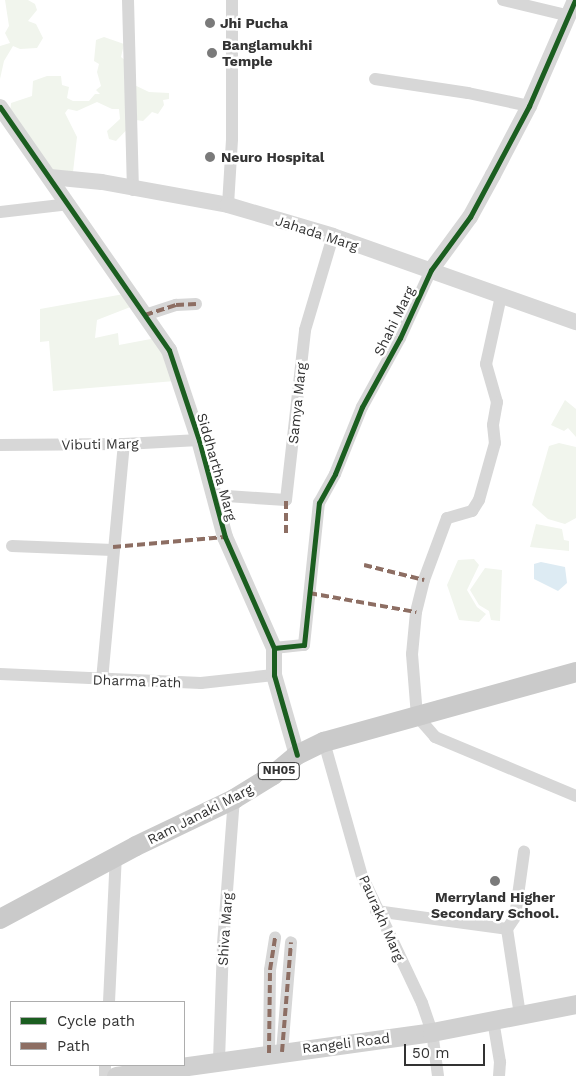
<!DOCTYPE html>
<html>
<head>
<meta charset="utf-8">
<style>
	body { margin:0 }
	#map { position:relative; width:576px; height:1076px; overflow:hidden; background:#fff; font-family:"Work Sans",sans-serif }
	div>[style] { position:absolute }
	.green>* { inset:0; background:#f1f5ed }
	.water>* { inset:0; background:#ddebf3 }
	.minor>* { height:12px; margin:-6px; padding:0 6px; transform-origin:6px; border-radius:6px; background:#d7d7d7 }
	.tertiary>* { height:16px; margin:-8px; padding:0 8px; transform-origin:8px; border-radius:8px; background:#d7d7d7 }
	.secondary>* { height:19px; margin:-9.5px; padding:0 9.5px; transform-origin:9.5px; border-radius:9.5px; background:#d0d0d0 }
	.primary>* { height:20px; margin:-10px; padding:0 10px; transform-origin:10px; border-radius:10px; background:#cacaca }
	.quiet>* { height:4px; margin-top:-2px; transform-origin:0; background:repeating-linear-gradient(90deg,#8d6e63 0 8px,transparent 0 12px) }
	.cycleway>* { height:5px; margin:-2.5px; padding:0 2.5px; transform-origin:2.5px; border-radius:2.5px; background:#1b5e20 }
	.dots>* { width:14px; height:14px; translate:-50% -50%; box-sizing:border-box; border:2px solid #fff; border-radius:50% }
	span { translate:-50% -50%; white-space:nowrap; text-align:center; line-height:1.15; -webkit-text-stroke:5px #fff; paint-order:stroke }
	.shield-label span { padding:1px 4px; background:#fff; border:1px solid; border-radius:4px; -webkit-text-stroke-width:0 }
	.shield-label { font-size:12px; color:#333; font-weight:700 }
	.poi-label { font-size:14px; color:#333; font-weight:700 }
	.left { translate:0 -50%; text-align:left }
	.street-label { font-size:14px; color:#333 }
	.legend { position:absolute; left:10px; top:1001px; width:175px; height:65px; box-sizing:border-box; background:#fff; border:1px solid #adadad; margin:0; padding:6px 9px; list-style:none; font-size:15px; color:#333 }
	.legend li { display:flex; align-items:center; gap:10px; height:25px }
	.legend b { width:25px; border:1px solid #adadad }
	.scale { position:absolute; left:404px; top:1044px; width:81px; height:22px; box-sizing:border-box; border:2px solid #333; border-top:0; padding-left:6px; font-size:15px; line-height:18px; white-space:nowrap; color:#333; -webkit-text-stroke:4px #fff; paint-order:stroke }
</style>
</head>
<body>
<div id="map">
	<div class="green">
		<div style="clip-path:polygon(5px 0,28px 0,35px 4px,37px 10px,28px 21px,36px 24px,43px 38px,37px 48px,20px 49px,13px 46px,4px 61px,0 79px,0 46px,10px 43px,5px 33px,9px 26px)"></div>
		<div style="clip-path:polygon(104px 37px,124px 44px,121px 57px,127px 62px,126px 81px,149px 92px,169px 93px,169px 99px,163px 100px,164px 105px,158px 114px,152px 112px,143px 121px,136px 120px,116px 141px,109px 139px,107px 131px,120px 119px,119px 109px,112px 109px,97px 102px,77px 111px,68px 109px,65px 113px,77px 137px,73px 172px,54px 171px,10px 114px,11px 103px,32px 96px,33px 81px,47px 76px,61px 76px,62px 85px,69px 87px,67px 98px,73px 101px,89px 101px,95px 94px,100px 94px,96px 90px,101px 86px,97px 72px,99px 64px,94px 61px,96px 40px)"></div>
		<div style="clip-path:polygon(124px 294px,133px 306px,97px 320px,95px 338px,118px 333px,119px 345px,156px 338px,175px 381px,53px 391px,49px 341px,40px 342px,40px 309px)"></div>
		<div style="clip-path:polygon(565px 400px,576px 409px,576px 437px,568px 428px,564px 431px,551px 425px)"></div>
		<div style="clip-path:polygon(559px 443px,576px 447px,576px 518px,565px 524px,548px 519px,532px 505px,549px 446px)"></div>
		<div style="clip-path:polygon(536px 524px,562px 529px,564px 540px,569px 541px,569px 551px,530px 547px)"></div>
		<div style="clip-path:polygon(474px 559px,479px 565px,467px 590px,477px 607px,486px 614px,479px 622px,459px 620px,447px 585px,458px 560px)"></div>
		<div style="clip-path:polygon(485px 568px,502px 570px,500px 621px,491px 620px,489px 611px,479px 605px,470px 590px)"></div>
	</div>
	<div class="water">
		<div style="clip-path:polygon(541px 562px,565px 567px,567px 583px,558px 591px,534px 579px,534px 564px)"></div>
	</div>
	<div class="minor">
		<div style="left:128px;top:0;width:190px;rotate:88.5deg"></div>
		<div style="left:503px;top:0;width:65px;rotate:13.4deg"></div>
		<div style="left:375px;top:79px;width:94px;rotate:8.6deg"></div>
		<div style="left:468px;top:93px;width:62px;rotate:12deg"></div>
		<div style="left:228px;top:205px;width:66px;rotate:-86.5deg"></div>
		<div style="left:232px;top:139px;width:139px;rotate:-90deg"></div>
		<div style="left:0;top:212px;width:70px;rotate:-6.5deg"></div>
		<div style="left:501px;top:296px;width:70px;rotate:102.4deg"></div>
		<div style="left:486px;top:364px;width:40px;rotate:74deg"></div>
		<div style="left:497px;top:402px;width:23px;rotate:100deg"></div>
		<div style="left:493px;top:425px;width:18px;rotate:84deg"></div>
		<div style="left:495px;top:443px;width:59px;rotate:105.7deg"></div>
		<div style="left:479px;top:500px;width:13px;rotate:122deg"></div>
		<div style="left:472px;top:511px;width:26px;rotate:164deg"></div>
		<div style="left:447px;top:518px;width:66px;rotate:110.4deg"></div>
		<div style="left:424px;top:580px;width:33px;rotate:104deg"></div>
		<div style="left:416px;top:612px;width:42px;rotate:95.4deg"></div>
		<div style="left:412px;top:654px;width:62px;rotate:85.4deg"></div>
		<div style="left:417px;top:716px;width:28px;rotate:49deg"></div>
		<div style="left:435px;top:737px;width:153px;rotate:22.7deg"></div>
		<div style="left:145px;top:315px;width:33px;rotate:-18deg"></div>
		<div style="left:176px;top:305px;width:20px;rotate:-3deg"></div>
		<div style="left:0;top:445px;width:124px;rotate:-0.5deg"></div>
		<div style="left:124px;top:444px;width:75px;rotate:-3.1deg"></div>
		<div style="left:212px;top:495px;width:74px;rotate:3.9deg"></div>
		<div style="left:286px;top:500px;width:171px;rotate:-83.6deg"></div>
		<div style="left:305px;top:330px;width:98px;rotate:-73.4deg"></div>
		<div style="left:12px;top:546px;width:101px;rotate:2.3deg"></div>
		<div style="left:274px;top:648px;width:30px;rotate:-6deg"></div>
		<div style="left:304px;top:645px;width:143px;rotate:-84deg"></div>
		<div style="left:319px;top:503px;width:33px;rotate:-61deg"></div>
		<div style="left:335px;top:474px;width:72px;rotate:-68.1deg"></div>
		<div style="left:362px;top:407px;width:79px;rotate:-61.2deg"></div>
		<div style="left:400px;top:338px;width:75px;rotate:-65.5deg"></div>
		<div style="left:0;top:674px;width:201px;rotate:2.6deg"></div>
		<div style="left:201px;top:683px;width:73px;rotate:-6.3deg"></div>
		<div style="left:102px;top:680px;width:237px;rotate:-84.7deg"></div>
		<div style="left:324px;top:742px;width:139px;rotate:74.2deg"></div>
		<div style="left:362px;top:876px;width:140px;rotate:64.7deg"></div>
		<div style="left:422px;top:1003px;width:31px;rotate:71deg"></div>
		<div style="left:432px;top:1032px;width:44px;rotate:82.2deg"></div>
		<div style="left:376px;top:911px;width:132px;rotate:7.8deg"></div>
		<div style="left:507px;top:929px;width:87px;rotate:81.4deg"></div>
		<div style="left:507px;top:929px;width:14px;rotate:-56deg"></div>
		<div style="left:515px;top:917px;width:66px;rotate:-82.1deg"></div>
		<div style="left:109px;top:1002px;width:146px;rotate:-87.3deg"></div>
		<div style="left:493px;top:1020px;width:43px;rotate:80.5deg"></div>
		<div style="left:500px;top:1062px;width:14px;rotate:94deg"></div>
		<div style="left:282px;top:1052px;width:110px;rotate:-85.3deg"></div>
		<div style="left:269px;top:1053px;width:83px;rotate:-89.3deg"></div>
		<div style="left:270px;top:970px;width:33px;rotate:-81deg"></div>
		<div style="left:219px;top:1060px;width:116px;rotate:-88deg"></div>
		<div style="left:223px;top:944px;width:145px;rotate:-85.7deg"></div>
		<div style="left:105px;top:1076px;width:11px;rotate:-90deg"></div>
	</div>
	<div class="tertiary">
		<div style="left:0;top:107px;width:296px;rotate:55.2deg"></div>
		<div style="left:169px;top:350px;width:95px;rotate:71.6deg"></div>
		<div style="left:199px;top:440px;width:100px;rotate:75deg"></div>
		<div style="left:225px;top:537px;width:121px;rotate:66.2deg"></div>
		<div style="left:274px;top:648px;width:27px;rotate:90deg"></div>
		<div style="left:274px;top:675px;width:83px;rotate:74deg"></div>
		<div style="left:50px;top:177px;width:52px;rotate:5.5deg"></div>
		<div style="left:102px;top:182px;width:128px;rotate:10.3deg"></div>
		<div style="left:228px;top:205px;width:109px;rotate:16.4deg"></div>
		<div style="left:333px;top:236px;width:258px;rotate:19.5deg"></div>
		<div style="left:431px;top:270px;width:66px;rotate:-53.7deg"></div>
		<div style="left:470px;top:217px;width:48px;rotate:-61.3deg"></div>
		<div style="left:493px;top:175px;width:78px;rotate:-62.4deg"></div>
		<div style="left:529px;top:106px;width:116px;rotate:-66.5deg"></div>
	</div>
	<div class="secondary">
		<div style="left:116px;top:1076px;width:319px;rotate:-7.9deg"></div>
		<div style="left:432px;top:1032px;width:147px;rotate:-11deg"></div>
	</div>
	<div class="primary">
		<div style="left:0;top:919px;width:154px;rotate:-28.2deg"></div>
		<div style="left:136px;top:846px;width:109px;rotate:-25.6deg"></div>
		<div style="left:234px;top:799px;width:46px;rotate:-31.6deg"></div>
		<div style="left:273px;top:775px;width:31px;rotate:-40deg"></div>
		<div style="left:297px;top:755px;width:30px;rotate:-26deg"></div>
		<div style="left:324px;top:742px;width:262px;rotate:-15.5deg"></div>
	</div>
	<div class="quiet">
		<div style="left:145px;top:315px;width:33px;rotate:-18deg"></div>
		<div style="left:176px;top:305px;width:20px;rotate:-3deg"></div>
		<div style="left:286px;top:533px;width:33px;rotate:-90deg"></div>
		<div style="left:113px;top:547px;width:112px;rotate:-5.1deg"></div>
		<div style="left:364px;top:565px;width:62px;rotate:14deg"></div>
		<div style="left:309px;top:593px;width:109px;rotate:10.1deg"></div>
		<div style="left:282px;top:1052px;width:110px;rotate:-85.3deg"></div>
		<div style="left:269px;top:1053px;width:83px;rotate:-89.3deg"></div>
		<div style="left:270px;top:970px;width:33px;rotate:-81deg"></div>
	</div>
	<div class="cycleway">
		<div style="left:0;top:107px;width:296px;rotate:55.2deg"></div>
		<div style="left:169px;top:350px;width:95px;rotate:71.6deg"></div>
		<div style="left:199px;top:440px;width:100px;rotate:75deg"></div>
		<div style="left:225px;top:537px;width:121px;rotate:66.2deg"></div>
		<div style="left:274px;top:648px;width:27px;rotate:90deg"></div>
		<div style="left:274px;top:675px;width:83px;rotate:74deg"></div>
		<div style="left:274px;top:648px;width:30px;rotate:-6deg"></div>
		<div style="left:304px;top:645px;width:143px;rotate:-84deg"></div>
		<div style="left:319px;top:503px;width:33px;rotate:-61deg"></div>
		<div style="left:335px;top:474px;width:72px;rotate:-68.1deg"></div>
		<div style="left:362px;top:407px;width:79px;rotate:-61.2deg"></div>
		<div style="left:400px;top:338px;width:75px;rotate:-65.5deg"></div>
		<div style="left:431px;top:270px;width:66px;rotate:-53.7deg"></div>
		<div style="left:470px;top:217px;width:126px;rotate:-62deg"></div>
		<div style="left:529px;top:106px;width:116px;rotate:-66.5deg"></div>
	</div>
	<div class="dots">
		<div style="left:210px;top:23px;background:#7a7a7a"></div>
		<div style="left:212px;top:53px;background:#7a7a7a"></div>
		<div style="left:210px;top:157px;background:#7a7a7a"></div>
		<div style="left:495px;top:881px;background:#7a7a7a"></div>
	</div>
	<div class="shield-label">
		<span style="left:279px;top:771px">NH05</span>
	</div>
	<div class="poi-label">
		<span class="left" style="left:220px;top:23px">Jhi Pucha</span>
		<span class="left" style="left:222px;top:53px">Banglamukhi<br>Temple</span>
		<span class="left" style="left:221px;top:157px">Neuro Hospital</span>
		<span style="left:495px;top:905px">Merryland Higher<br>Secondary School.</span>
	</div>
	<div class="street-label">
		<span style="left:317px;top:233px;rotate:18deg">Jahada Marg</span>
		<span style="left:394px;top:321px;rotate:-64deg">Shahi Marg</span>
		<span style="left:297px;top:403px;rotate:-84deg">Samya Marg</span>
		<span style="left:100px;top:444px;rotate:-1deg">Vibuti Marg</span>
		<span style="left:217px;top:467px;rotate:74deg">Siddhartha Marg</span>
		<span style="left:137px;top:681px;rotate:2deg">Dharma Path</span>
		<span style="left:200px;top:814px;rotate:-27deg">Ram Janaki Marg</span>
		<span style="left:382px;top:918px;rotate:66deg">Paurakh Marg</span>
		<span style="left:225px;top:929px;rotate:-86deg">Shiva Marg</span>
		<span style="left:346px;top:1043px;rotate:-7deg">Rangeli Road</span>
	</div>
	<ul class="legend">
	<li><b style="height:6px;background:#1b5e20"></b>Cycle path</li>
	<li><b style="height:6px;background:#8d6e63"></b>Path</li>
	</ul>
	<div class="scale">50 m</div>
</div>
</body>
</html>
